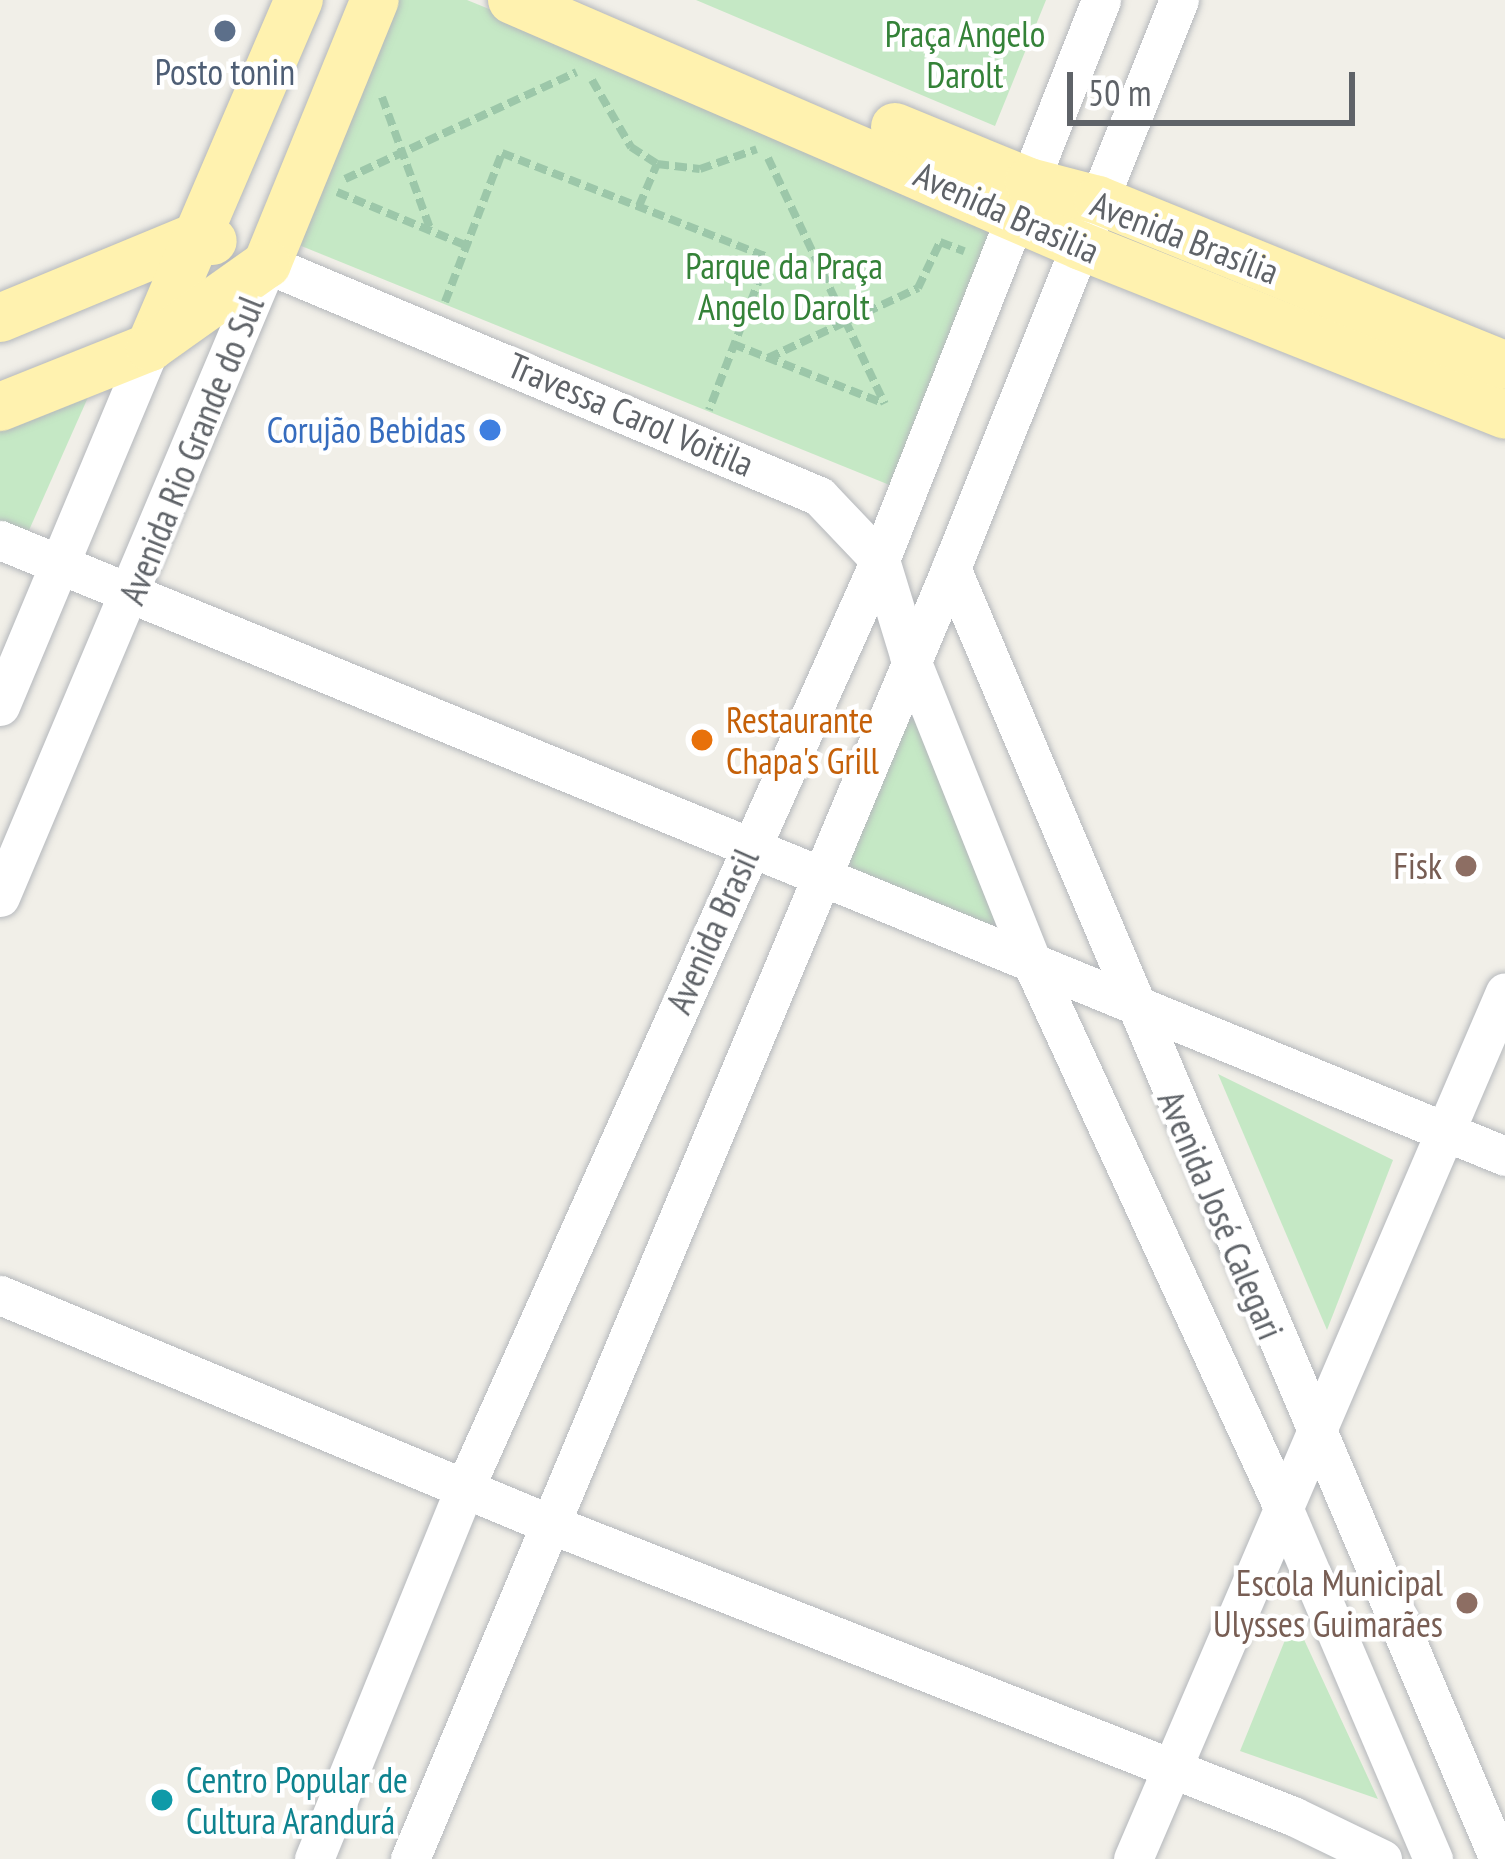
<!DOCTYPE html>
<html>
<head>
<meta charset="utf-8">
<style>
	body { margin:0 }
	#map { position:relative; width:1505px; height:1859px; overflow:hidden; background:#f1efe8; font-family:"PT Sans Narrow",sans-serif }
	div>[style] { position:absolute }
	.green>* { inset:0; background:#c5e8c5 }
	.path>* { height:8px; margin-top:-4px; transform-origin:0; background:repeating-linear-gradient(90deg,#9cc7a9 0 12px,transparent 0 18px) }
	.roads { filter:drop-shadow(0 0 3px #b5b8bc) drop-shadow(0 0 3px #b5b8bc) }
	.minor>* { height:39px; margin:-19.5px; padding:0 19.5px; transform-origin:19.5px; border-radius:19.5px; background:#fff }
	.major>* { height:48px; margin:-24px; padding:0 24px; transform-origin:24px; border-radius:24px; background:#fff2af }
	.dots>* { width:33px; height:33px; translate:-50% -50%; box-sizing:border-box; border:6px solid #fff; border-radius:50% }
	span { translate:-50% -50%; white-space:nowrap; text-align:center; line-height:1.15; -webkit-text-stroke:9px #fff; paint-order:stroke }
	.park-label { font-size:36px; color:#348238 }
	.service-label { font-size:36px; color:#4e5e75 }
	.street-label { font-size:36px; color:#5f6368 }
	.shop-label { font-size:36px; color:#366cbe }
	.right { translate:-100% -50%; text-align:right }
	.food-label { font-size:36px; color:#c56008 }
	.left { translate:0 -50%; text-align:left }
	.education-label { font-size:36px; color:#785e54 }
	.culture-label { font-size:36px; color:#0d838f }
	.scale { position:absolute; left:1067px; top:72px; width:288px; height:54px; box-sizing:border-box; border:6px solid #5f6368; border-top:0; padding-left:15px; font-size:36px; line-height:42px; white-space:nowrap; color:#5f6368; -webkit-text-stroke:9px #fff; paint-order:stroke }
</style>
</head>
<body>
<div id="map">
	<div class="green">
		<div style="clip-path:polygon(393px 0,467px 0,1001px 218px,892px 486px,294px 243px)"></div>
		<div style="clip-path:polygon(696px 0,1046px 0,995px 126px)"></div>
		<div style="clip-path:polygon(93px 386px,26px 537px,0 525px,0 425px)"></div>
		<div style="clip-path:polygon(916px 682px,1017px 944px,838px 871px)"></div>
		<div style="clip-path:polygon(1218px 1074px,1393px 1160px,1327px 1330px)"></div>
		<div style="clip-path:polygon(1294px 1618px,1378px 1799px,1240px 1751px)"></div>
	</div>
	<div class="path">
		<div style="left:592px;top:80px;width:78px;rotate:59.8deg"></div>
		<div style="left:631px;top:147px;width:31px;rotate:33deg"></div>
		<div style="left:657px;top:164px;width:43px;rotate:6.6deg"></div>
		<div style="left:700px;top:169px;width:60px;rotate:-19.3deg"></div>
		<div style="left:382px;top:97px;width:143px;rotate:69.9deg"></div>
		<div style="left:768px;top:158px;width:272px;rotate:64.6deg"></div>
		<div style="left:345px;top:179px;width:255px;rotate:-24.8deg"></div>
		<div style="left:337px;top:192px;width:139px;rotate:22.5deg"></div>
		<div style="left:639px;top:206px;width:46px;rotate:-66.8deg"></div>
		<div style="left:445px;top:302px;width:160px;rotate:-69.1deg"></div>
		<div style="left:502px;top:153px;width:286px;rotate:21.4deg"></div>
		<div style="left:768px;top:257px;width:164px;rotate:111.1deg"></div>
		<div style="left:733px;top:344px;width:161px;rotate:21.5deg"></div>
		<div style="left:768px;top:358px;width:166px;rotate:-25deg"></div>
		<div style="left:918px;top:288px;width:51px;rotate:-64.4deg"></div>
		<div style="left:940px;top:242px;width:26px;rotate:21deg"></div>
	</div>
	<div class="roads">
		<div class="minor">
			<div style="left:0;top:540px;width:1626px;rotate:22.26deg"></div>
			<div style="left:951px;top:568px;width:1402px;rotate:67deg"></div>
			<div style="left:0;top:706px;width:389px;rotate:-67.3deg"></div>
			<div style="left:0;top:897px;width:687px;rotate:-67.13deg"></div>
			<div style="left:267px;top:264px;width:599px;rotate:22.8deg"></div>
			<div style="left:819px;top:496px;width:88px;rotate:46.4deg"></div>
			<div style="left:880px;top:560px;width:99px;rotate:73deg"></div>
			<div style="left:909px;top:655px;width:334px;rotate:68.2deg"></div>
			<div style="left:1033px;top:965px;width:595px;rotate:65.25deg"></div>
			<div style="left:1282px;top:1505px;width:385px;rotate:66.9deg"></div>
			<div style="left:0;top:1295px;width:590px;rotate:22.61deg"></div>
			<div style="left:545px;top:1522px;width:804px;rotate:21.46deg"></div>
			<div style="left:1293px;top:1816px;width:99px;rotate:25.8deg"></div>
			<div style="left:314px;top:1859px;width:401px;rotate:-67.9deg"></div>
			<div style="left:465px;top:1487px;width:1016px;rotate:-65.88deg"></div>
			<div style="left:880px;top:560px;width:602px;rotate:-68.46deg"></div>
			<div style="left:410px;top:1859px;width:1400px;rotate:-67.26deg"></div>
			<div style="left:951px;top:568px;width:612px;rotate:-68.13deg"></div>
			<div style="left:1133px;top:1859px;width:943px;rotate:-66.78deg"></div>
		</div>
		<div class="major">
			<div style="left:512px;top:0;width:620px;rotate:23.38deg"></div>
			<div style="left:1081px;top:246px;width:456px;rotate:21.7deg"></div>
			<div style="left:895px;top:127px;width:145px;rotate:22.3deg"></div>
			<div style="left:1029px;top:182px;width:71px;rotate:14.6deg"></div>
			<div style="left:1098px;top:200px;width:439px;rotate:22.1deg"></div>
			<div style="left:267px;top:264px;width:285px;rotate:-67.8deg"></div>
			<div style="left:0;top:318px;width:217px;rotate:-22.5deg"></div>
			<div style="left:200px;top:235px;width:14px;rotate:25deg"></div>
			<div style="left:150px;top:347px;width:378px;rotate:-66.8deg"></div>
			<div style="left:0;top:407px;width:162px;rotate:-21.8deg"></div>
			<div style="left:150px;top:347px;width:143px;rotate:-35.4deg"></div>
		</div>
	</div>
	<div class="dots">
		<div style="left:225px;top:31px;background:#5c6f8a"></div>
		<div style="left:490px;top:430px;background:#3f7fe0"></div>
		<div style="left:702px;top:740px;background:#e8710a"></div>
		<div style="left:1466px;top:866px;background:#8d6e63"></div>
		<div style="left:1467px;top:1603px;background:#8d6e63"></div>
		<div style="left:162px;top:1800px;background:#0f9aa8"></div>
	</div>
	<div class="park-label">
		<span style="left:965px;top:54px">Praça Angelo<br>Darolt</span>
		<span style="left:784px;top:286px">Parque da Praça<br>Angelo Darolt</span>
	</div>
	<div class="service-label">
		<span style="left:225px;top:72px">Posto tonin</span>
	</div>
	<div class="street-label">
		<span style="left:1007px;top:212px;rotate:24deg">Avenida Brasilia</span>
		<span style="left:1185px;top:237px;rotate:21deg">Avenida Brasília</span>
		<span style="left:631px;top:414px;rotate:23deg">Travessa Carol Voitila</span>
		<span style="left:191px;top:450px;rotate:-68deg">Avenida Rio Grande do Sul</span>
		<span style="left:712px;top:931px;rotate:-66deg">Avenida Brasil</span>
		<span style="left:1221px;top:1215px;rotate:67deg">Avenida José Calegari</span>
	</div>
	<div class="shop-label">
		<span class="right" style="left:466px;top:430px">Corujão Bebidas</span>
	</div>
	<div class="food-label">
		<span class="left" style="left:726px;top:740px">Restaurante<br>Chapa's Grill</span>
	</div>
	<div class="education-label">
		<span class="right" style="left:1442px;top:866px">Fisk</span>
		<span class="right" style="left:1443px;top:1603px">Escola Municipal<br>Ulysses Guimarães</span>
	</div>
	<div class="culture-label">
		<span class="left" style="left:186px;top:1800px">Centro Popular de<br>Cultura Arandurá</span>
	</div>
	<div class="scale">50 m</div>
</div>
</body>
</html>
